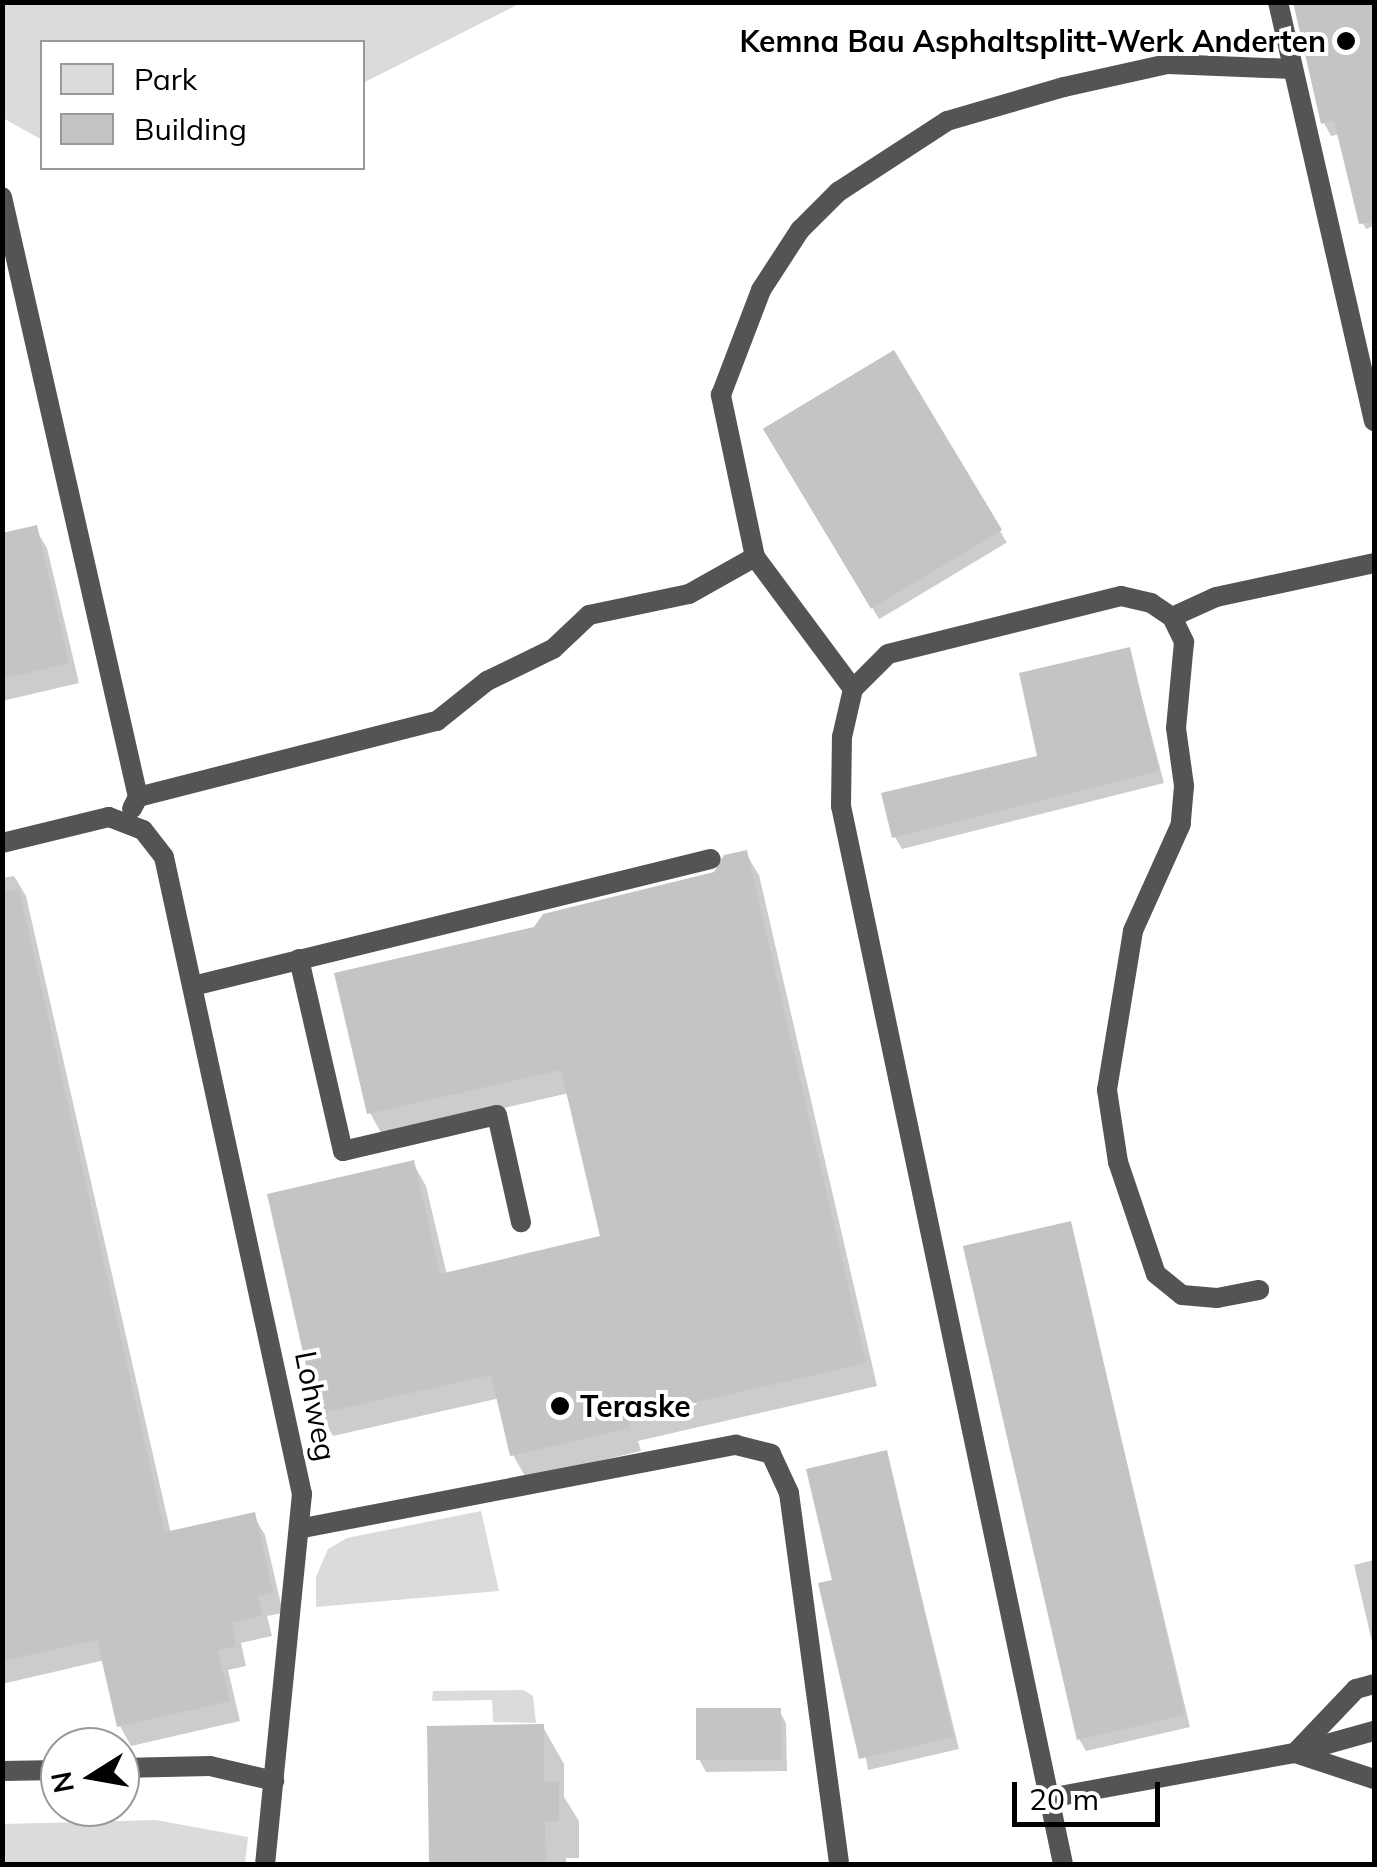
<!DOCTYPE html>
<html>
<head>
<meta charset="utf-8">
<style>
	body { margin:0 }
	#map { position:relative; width:1377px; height:1867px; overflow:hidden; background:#fff; font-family:Mulish,sans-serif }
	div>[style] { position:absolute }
	.green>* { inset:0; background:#dbdbdb }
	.shadow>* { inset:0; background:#0003; transform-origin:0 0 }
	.building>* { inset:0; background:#c4c4c4; transform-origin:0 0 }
	.service>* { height:20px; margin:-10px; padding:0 10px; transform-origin:10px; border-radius:10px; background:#545454 }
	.dots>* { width:28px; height:28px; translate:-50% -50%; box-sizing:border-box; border:5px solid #fff; border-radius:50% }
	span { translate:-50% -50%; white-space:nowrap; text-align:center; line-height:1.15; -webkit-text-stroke:8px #fff; paint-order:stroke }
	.poi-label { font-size:30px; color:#000; font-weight:700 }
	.right { translate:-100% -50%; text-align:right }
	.left { translate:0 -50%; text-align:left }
	.street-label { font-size:30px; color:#000 }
	.frame { position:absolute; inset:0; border:5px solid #000; pointer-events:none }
	.legend { position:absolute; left:40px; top:40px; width:325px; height:130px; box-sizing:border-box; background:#fff; border:2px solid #999; margin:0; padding:12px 18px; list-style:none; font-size:30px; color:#000 }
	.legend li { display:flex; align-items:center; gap:20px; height:50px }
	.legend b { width:50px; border:2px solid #999 }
	.north { position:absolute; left:40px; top:1727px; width:100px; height:100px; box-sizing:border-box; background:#fff; border:2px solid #999; border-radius:50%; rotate:259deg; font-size:28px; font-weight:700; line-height:40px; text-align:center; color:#000 }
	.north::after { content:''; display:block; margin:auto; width:35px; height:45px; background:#000; clip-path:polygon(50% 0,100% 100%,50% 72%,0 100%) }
	.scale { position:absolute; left:1012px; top:1782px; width:148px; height:45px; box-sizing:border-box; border:5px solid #000; border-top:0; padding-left:12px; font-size:30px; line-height:35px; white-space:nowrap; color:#000; -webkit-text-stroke:8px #fff; paint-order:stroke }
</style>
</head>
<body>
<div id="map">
	<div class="green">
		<div style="clip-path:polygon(3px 2px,521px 2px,521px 3px,363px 83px,362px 42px,42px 42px,42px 140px,3px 118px)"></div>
		<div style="clip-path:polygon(481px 1511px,499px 1591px,316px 1607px,316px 1577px,328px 1549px,347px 1538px)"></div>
		<div style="clip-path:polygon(524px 1690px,533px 1696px,536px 1723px,493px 1722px,492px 1700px,432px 1701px,433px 1691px)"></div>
		<div style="clip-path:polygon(156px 1820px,248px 1837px,245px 1864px,3px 1864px,3px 1824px)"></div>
	</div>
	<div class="shadow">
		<div style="clip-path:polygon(1296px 2px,1374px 2px,1374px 226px,1366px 229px,1359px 216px,1340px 134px,1331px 136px,1324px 123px)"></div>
		<div style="left:893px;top:353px;width:221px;height:149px;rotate:59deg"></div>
		<div style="clip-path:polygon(35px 528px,47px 548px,79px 683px,2px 701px,2px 535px)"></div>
		<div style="clip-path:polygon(1129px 650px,1164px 783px,902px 849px,895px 837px,1040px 758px)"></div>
		<div style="clip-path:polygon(745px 852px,759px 875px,877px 1386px,638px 1441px,641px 1451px,526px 1478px,513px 1455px,500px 1398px,333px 1436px,320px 1413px,413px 1163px,426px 1186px,447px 1275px,603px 1238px,569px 1093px,383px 1136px,370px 1113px,535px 929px,716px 875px)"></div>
		<div style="clip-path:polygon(14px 876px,26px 896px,171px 1534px,253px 1515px,265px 1535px,283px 1613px,267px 1616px,272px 1636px,241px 1643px,246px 1666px,228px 1670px,240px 1721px,131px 1746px,120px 1726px,105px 1660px,2px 1684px,2px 878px)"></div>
		<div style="clip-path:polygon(1070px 1224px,1190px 1727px,1086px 1751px,1079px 1739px)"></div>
		<div style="clip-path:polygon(886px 1453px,959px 1749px,868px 1770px,835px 1582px)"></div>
		<div style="clip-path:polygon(1374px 1560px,1374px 1650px,1354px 1565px)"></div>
		<div style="clip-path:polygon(779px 1710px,786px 1723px,787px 1771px,706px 1772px,699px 1759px)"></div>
		<div style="clip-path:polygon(543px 1727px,564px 1764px,564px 1797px,579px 1821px,579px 1858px,566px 1858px,566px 1864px,431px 1864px,429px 1729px)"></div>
	</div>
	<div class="building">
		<div style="clip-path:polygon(1293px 2px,1374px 2px,1374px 222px,1359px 224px,1334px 121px,1321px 124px)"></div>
		<div style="left:894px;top:350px;width:210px;height:153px;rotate:59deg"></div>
		<div style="clip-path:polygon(37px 525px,69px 663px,2px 679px,2px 533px)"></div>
		<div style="clip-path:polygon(1130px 647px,1159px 771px,892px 838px,881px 793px,1037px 756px,1019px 673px)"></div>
		<div style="clip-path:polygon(747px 850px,866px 1363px,627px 1418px,630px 1428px,510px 1456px,491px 1375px,317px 1414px,267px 1194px,414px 1160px,440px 1274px,600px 1236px,561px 1070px,367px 1114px,334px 973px,534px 927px,543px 914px,714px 872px,724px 855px)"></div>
		<div style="clip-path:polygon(19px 889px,165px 1532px,255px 1512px,273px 1592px,258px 1596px,262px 1616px,232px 1622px,236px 1646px,218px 1650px,230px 1701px,117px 1727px,97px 1640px,2px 1661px,2px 891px)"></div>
		<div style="left:1071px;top:1221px;width:507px;height:111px;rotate:77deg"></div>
		<div style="clip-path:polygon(887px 1450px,954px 1737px,859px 1759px,818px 1583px,832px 1580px,806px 1469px)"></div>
		<div style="left:696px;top:1708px;width:85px;height:52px"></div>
		<div style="clip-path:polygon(544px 1724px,544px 1782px,559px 1781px,559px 1821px,545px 1821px,546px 1864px,429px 1864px,427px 1726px)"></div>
	</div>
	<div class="service">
		<div style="left:1278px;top:2px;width:430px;rotate:77.1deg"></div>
		<div style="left:2px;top:197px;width:615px;rotate:77.23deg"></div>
		<div style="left:138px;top:797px;width:13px;rotate:117deg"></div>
		<div style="left:755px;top:557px;width:166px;rotate:-101.9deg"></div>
		<div style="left:721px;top:395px;width:112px;rotate:-69.1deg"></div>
		<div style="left:761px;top:290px;width:72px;rotate:-57deg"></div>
		<div style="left:800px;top:230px;width:54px;rotate:-45deg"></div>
		<div style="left:838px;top:192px;width:130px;rotate:-33.1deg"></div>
		<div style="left:947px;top:121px;width:122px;rotate:-16.2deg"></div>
		<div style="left:1064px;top:87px;width:107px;rotate:-12.5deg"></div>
		<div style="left:1168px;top:64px;width:124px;rotate:2.3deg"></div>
		<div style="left:1172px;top:617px;width:48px;rotate:-24.4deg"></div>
		<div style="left:1216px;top:597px;width:162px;rotate:-12.1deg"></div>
		<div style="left:138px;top:797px;width:309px;rotate:-14.3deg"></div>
		<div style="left:437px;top:721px;width:64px;rotate:-38.7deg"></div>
		<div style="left:487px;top:681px;width:73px;rotate:-25.9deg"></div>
		<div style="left:553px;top:649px;width:50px;rotate:-43.4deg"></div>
		<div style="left:589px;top:615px;width:102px;rotate:-11.9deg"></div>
		<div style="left:689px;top:594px;width:76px;rotate:-29.3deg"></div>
		<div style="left:755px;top:557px;width:164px;rotate:53.4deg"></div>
		<div style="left:2px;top:843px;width:110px;rotate:-13.7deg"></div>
		<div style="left:109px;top:817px;width:36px;rotate:21deg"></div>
		<div style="left:143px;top:830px;width:34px;rotate:52deg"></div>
		<div style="left:164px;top:857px;width:652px;rotate:77.78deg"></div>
		<div style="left:302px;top:1494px;width:372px;rotate:95.7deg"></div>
		<div style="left:299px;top:959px;width:197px;rotate:77.1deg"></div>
		<div style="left:343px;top:1151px;width:158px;rotate:-13.2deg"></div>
		<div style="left:497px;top:1115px;width:110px;rotate:77.4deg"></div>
		<div style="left:193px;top:986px;width:533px;rotate:-13.78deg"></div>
		<div style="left:303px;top:1528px;width:441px;rotate:-10.9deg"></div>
		<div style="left:736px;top:1445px;width:36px;rotate:14deg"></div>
		<div style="left:771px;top:1454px;width:43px;rotate:65.2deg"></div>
		<div style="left:789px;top:1493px;width:374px;rotate:82.3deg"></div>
		<div style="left:1374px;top:1684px;width:19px;rotate:164deg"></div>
		<div style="left:1356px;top:1689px;width:88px;rotate:133.6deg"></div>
		<div style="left:1295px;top:1753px;width:82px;rotate:-15.6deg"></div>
		<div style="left:120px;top:1768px;width:90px;rotate:-1.3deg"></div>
		<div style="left:210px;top:1766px;width:66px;rotate:13.2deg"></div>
		<div style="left:2px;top:1771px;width:58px;rotate:-1deg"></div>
		<div style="left:1049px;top:1798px;width:250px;rotate:-10.4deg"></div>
		<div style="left:1295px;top:1753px;width:83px;rotate:18.2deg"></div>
		<div style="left:1063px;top:1864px;width:1081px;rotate:-101.85deg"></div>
		<div style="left:841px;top:806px;width:69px;rotate:-89.2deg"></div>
		<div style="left:842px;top:737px;width:49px;rotate:-77.1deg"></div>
		<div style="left:853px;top:689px;width:49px;rotate:-45deg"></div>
		<div style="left:888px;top:654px;width:240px;rotate:-14deg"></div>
		<div style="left:1121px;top:596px;width:31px;rotate:13deg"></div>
		<div style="left:1151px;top:603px;width:25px;rotate:34deg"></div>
		<div style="left:1172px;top:617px;width:28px;rotate:64deg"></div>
		<div style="left:1184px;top:642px;width:86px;rotate:95.3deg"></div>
		<div style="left:1176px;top:728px;width:59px;rotate:82.1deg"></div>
		<div style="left:1184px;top:786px;width:38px;rotate:95deg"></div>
		<div style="left:1181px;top:824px;width:117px;rotate:114.2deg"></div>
		<div style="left:1133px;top:931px;width:161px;rotate:99.3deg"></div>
		<div style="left:1107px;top:1090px;width:73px;rotate:81.3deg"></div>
		<div style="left:1118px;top:1162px;width:118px;rotate:71.3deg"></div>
		<div style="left:1156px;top:1274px;width:33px;rotate:39deg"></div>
		<div style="left:1182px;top:1295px;width:35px;rotate:5deg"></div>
		<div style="left:1217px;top:1298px;width:43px;rotate:-10.8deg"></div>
	</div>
	<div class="dots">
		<div style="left:1346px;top:41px;background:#000"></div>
		<div style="left:560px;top:1406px;background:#000"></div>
	</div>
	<div class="poi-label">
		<span class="right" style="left:1326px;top:41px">Kemna Bau Asphaltsplitt-Werk Anderten</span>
		<span class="left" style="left:580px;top:1406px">Teraske</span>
	</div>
	<div class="street-label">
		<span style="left:316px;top:1406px;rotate:79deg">Lohweg</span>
	</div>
	<div class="frame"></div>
	<ul class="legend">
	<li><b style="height:28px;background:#dbdbdb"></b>Park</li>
	<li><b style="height:28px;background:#c4c4c4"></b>Building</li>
	</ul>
	<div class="north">N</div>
	<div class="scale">20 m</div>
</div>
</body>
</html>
